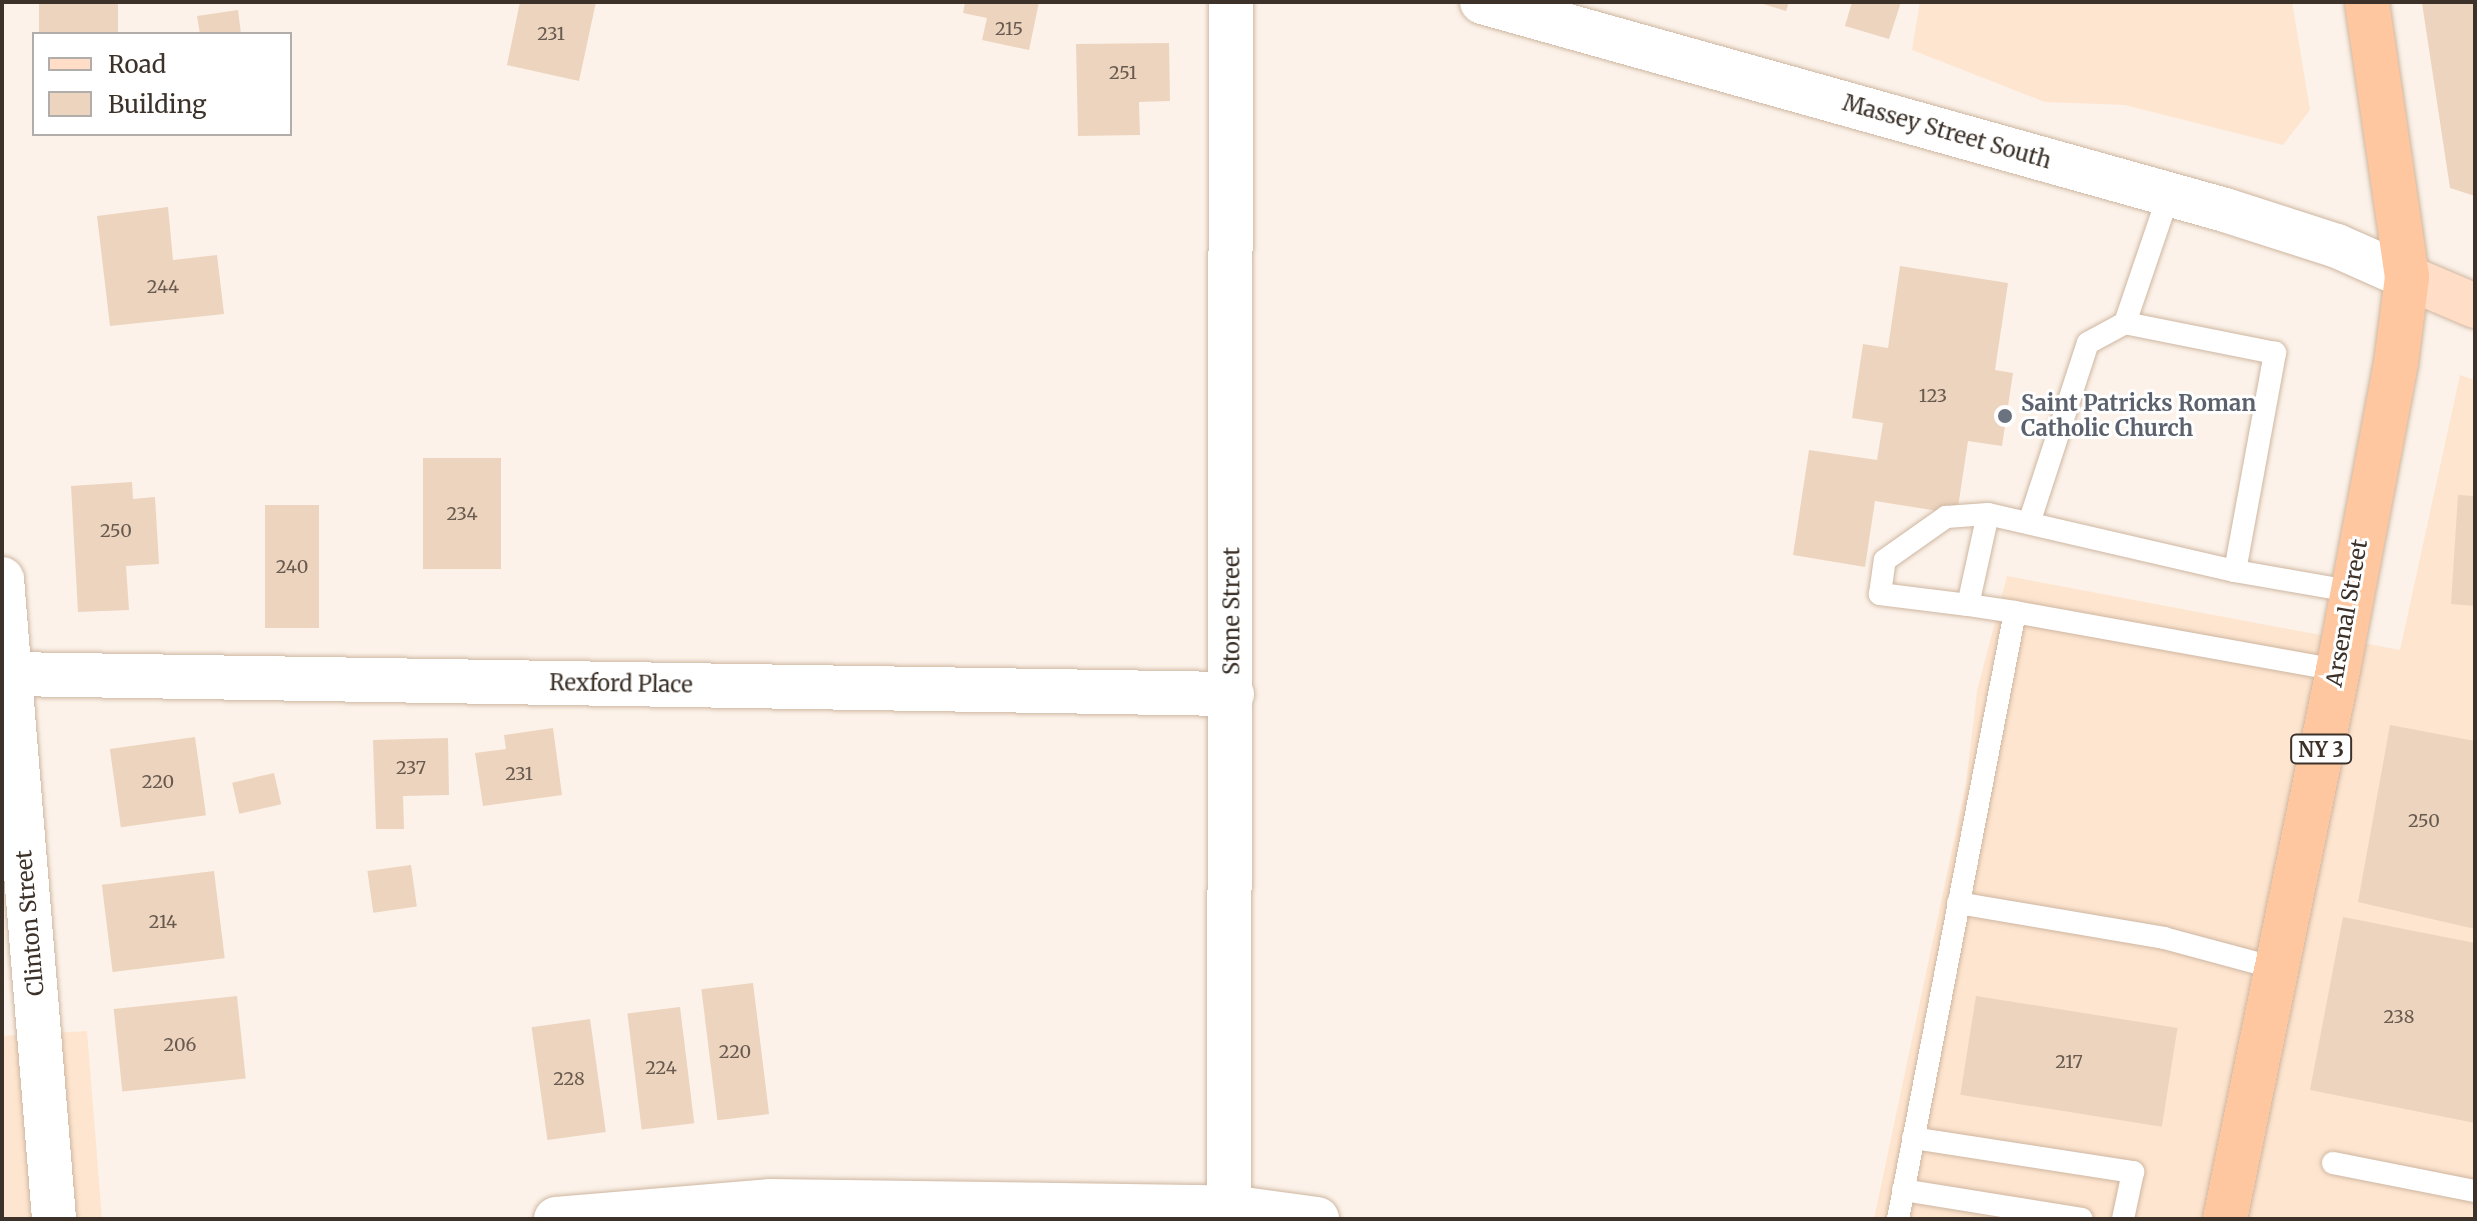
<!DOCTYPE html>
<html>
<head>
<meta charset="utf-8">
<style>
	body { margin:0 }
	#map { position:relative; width:2477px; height:1221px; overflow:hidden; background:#fcf2e9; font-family:Merriweather,serif }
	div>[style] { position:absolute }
	.built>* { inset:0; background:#fee5cf }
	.building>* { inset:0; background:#edd4be; transform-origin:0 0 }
	.roads { filter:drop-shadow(0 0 2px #ceb6a1) drop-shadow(0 0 2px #ceb6a1) }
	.lane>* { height:22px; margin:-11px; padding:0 11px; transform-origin:11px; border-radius:11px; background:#fff }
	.street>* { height:44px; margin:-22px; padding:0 22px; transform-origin:22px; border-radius:22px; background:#fff }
	.secondary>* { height:44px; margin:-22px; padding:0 22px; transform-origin:22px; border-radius:22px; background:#fff }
	.primary>* { height:44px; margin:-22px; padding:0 22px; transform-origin:22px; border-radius:22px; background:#ffddc6 }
	.highway>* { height:44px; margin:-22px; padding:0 22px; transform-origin:22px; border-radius:22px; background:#ffc7a0 }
	.dots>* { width:22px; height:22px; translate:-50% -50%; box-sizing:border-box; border:4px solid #fff; border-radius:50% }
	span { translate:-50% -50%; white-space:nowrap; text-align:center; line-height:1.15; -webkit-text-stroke:6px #fff; paint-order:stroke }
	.number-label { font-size:18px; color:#685a4f }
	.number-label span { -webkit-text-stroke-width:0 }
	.shield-label span { padding:2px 6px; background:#fff; border:2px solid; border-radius:6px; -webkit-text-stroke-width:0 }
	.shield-label { font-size:20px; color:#3c322a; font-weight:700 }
	.street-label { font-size:22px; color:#3c322a }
	.worship-label { font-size:22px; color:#5b616d; font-weight:700 }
	.left { translate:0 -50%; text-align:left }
	.frame { position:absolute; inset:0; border:4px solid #3c322a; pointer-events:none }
	.legend { position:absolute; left:32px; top:32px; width:260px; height:104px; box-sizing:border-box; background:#fff; border:2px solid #b1adaa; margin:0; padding:10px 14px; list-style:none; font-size:24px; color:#3c322a }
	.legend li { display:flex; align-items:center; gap:16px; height:40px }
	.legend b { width:40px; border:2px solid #b1adaa }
</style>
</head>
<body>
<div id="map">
	<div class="built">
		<div style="clip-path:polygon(1920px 2px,2292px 2px,2310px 110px,2283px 145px,2125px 105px,2045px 102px,1912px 50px)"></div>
		<div style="clip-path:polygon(2460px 375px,2475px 380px,2475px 1219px,1874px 1219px,1966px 784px,1977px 691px,2007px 576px,2400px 650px)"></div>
		<div style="clip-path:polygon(87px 1031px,102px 1219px,2px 1219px,2px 1036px)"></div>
	</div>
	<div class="building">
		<div style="left:39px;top:2px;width:79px;height:32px"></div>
		<div style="clip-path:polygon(520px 2px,596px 2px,579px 81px,507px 65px)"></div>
		<div style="clip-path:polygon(965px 2px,1039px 2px,1029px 50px,982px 40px,987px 18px,963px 13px)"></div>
		<div style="clip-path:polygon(1757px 2px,1789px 2px,1786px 11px)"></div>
		<div style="clip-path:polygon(1852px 2px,1901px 2px,1889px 39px,1845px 26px)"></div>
		<div style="clip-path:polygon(2475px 2px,2475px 196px,2450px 188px,2422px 3px)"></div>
		<div style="clip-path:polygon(238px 10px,241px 34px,200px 34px,197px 16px)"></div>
		<div style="clip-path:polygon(1169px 43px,1170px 101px,1139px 102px,1140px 135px,1078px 136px,1076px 44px)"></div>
		<div style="clip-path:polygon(168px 207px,173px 260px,217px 255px,224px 314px,110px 326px,97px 216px)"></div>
		<div style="clip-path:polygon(1900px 266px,2008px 283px,1995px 370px,2013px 373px,2002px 446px,1968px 441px,1957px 514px,1875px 501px,1865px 567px,1793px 555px,1809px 450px,1877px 460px,1883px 423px,1852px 418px,1863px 344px,1888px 348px)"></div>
		<div style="left:423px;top:458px;width:78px;height:111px"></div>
		<div style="clip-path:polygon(132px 482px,133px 499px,155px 497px,159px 564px,126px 566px,129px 610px,78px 612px,71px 486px)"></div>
		<div style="clip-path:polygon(2458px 495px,2475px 496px,2475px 606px,2451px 604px)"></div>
		<div style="left:319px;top:505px;width:123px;height:54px;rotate:90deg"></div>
		<div style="clip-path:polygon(2390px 725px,2475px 741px,2475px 929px,2358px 902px)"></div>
		<div style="clip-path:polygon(553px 728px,562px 795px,483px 806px,475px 753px,506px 749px,504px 735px)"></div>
		<div style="left:195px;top:737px;width:79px;height:86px;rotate:82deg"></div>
		<div style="clip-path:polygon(448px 738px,449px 795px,403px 796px,404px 829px,376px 829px,373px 740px)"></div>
		<div style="left:274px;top:773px;width:32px;height:43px;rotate:77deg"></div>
		<div style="left:411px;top:865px;width:42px;height:44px;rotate:82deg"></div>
		<div style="left:214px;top:871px;width:88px;height:113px;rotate:83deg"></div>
		<div style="clip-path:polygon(2343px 917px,2475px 943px,2475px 1123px,2310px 1090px)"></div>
		<div style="left:753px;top:983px;width:132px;height:52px;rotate:83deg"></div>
		<div style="left:237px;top:996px;width:83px;height:124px;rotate:84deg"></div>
		<div style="left:1976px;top:996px;width:204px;height:100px;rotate:9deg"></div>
		<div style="left:680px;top:1007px;width:117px;height:53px;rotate:83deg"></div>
		<div style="left:590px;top:1019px;width:114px;height:59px;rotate:82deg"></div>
	</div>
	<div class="roads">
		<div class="lane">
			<div style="left:2029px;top:523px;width:189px;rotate:-71.9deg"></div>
			<div style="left:2088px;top:343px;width:42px;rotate:-28.4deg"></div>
			<div style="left:2235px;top:571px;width:117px;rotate:9.9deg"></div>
			<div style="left:1968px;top:605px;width:89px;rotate:-172.9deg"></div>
			<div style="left:1880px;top:594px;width:34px;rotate:-82deg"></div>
			<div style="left:1885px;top:560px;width:75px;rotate:-35.2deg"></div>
			<div style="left:1946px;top:517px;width:42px;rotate:-4.1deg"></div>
			<div style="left:2015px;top:612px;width:48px;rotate:-171.5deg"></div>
			<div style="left:1968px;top:605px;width:93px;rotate:-77.6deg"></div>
			<div style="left:1988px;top:514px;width:253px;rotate:13deg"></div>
			<div style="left:2235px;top:571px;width:222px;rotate:-79.6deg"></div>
			<div style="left:2275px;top:353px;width:153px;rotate:-168.7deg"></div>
			<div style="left:2125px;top:323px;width:136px;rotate:-71.2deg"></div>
			<div style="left:1958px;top:903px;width:209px;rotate:9.6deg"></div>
			<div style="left:2164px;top:938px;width:115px;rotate:15.1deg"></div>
			<div style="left:1913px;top:1138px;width:223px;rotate:8.8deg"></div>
			<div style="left:2133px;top:1172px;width:48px;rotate:102deg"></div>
			<div style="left:2333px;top:1163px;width:145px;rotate:11.2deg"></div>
			<div style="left:1903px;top:1190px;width:181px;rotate:9.2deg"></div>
			<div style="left:1898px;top:1219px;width:618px;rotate:-79.09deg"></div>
			<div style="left:2015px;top:612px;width:328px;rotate:10.2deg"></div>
		</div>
		<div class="street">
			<div style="left:2px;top:579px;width:642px;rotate:85.35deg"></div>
			<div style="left:10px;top:674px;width:1222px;rotate:0.94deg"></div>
			<div style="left:556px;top:1219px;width:216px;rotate:-4.8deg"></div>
			<div style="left:771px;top:1201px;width:458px;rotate:0.8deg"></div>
			<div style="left:1229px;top:1207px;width:89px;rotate:7.8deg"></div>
			<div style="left:1229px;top:1219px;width:1217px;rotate:-89.91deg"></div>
		</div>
		<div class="secondary">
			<div style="left:1482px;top:2px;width:772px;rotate:15.64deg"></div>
			<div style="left:2225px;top:210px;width:118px;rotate:17.8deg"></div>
			<div style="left:2337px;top:246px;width:77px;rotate:23.9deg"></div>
		</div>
		<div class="primary">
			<div style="left:2407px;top:277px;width:74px;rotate:23.1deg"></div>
		</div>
		<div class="highway">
			<div style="left:2225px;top:1219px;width:561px;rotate:-78.37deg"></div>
			<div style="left:2338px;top:670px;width:312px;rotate:-79.3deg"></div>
			<div style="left:2396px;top:363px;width:87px;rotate:-82.7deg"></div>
			<div style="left:2407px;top:277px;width:278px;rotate:-98.3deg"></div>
		</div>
	</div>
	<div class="dots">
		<div style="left:2005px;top:416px;background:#6b7280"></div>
	</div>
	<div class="number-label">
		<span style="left:1009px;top:29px">215</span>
		<span style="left:551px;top:34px">231</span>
		<span style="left:1123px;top:73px">251</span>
		<span style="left:163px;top:287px">244</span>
		<span style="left:1933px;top:396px">123</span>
		<span style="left:462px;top:514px">234</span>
		<span style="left:116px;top:531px">250</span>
		<span style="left:292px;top:567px">240</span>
		<span style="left:411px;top:768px">237</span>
		<span style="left:519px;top:774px">231</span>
		<span style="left:158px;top:782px">220</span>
		<span style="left:2424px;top:821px">250</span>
		<span style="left:163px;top:922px">214</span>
		<span style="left:2399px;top:1017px">238</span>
		<span style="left:180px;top:1045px">206</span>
		<span style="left:735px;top:1052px">220</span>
		<span style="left:2069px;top:1062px">217</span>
		<span style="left:661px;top:1068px">224</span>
		<span style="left:569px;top:1079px">228</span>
	</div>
	<div class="shield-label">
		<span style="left:2321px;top:749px">NY 3</span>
	</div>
	<div class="street-label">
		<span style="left:1947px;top:132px;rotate:16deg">Massey Street South</span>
		<span style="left:1232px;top:611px;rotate:-90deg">Stone Street</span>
		<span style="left:2347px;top:613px;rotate:-80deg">Arsenal Street</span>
		<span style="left:621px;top:684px;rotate:1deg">Rexford Place</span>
		<span style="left:30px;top:923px;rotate:-95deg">Clinton Street</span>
	</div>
	<div class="worship-label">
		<span class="left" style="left:2021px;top:416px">Saint Patricks Roman<br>Catholic Church</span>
	</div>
	<div class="frame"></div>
	<ul class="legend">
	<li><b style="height:10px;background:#ffddc6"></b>Road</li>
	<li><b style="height:22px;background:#edd4be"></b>Building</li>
	</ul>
</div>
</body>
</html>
